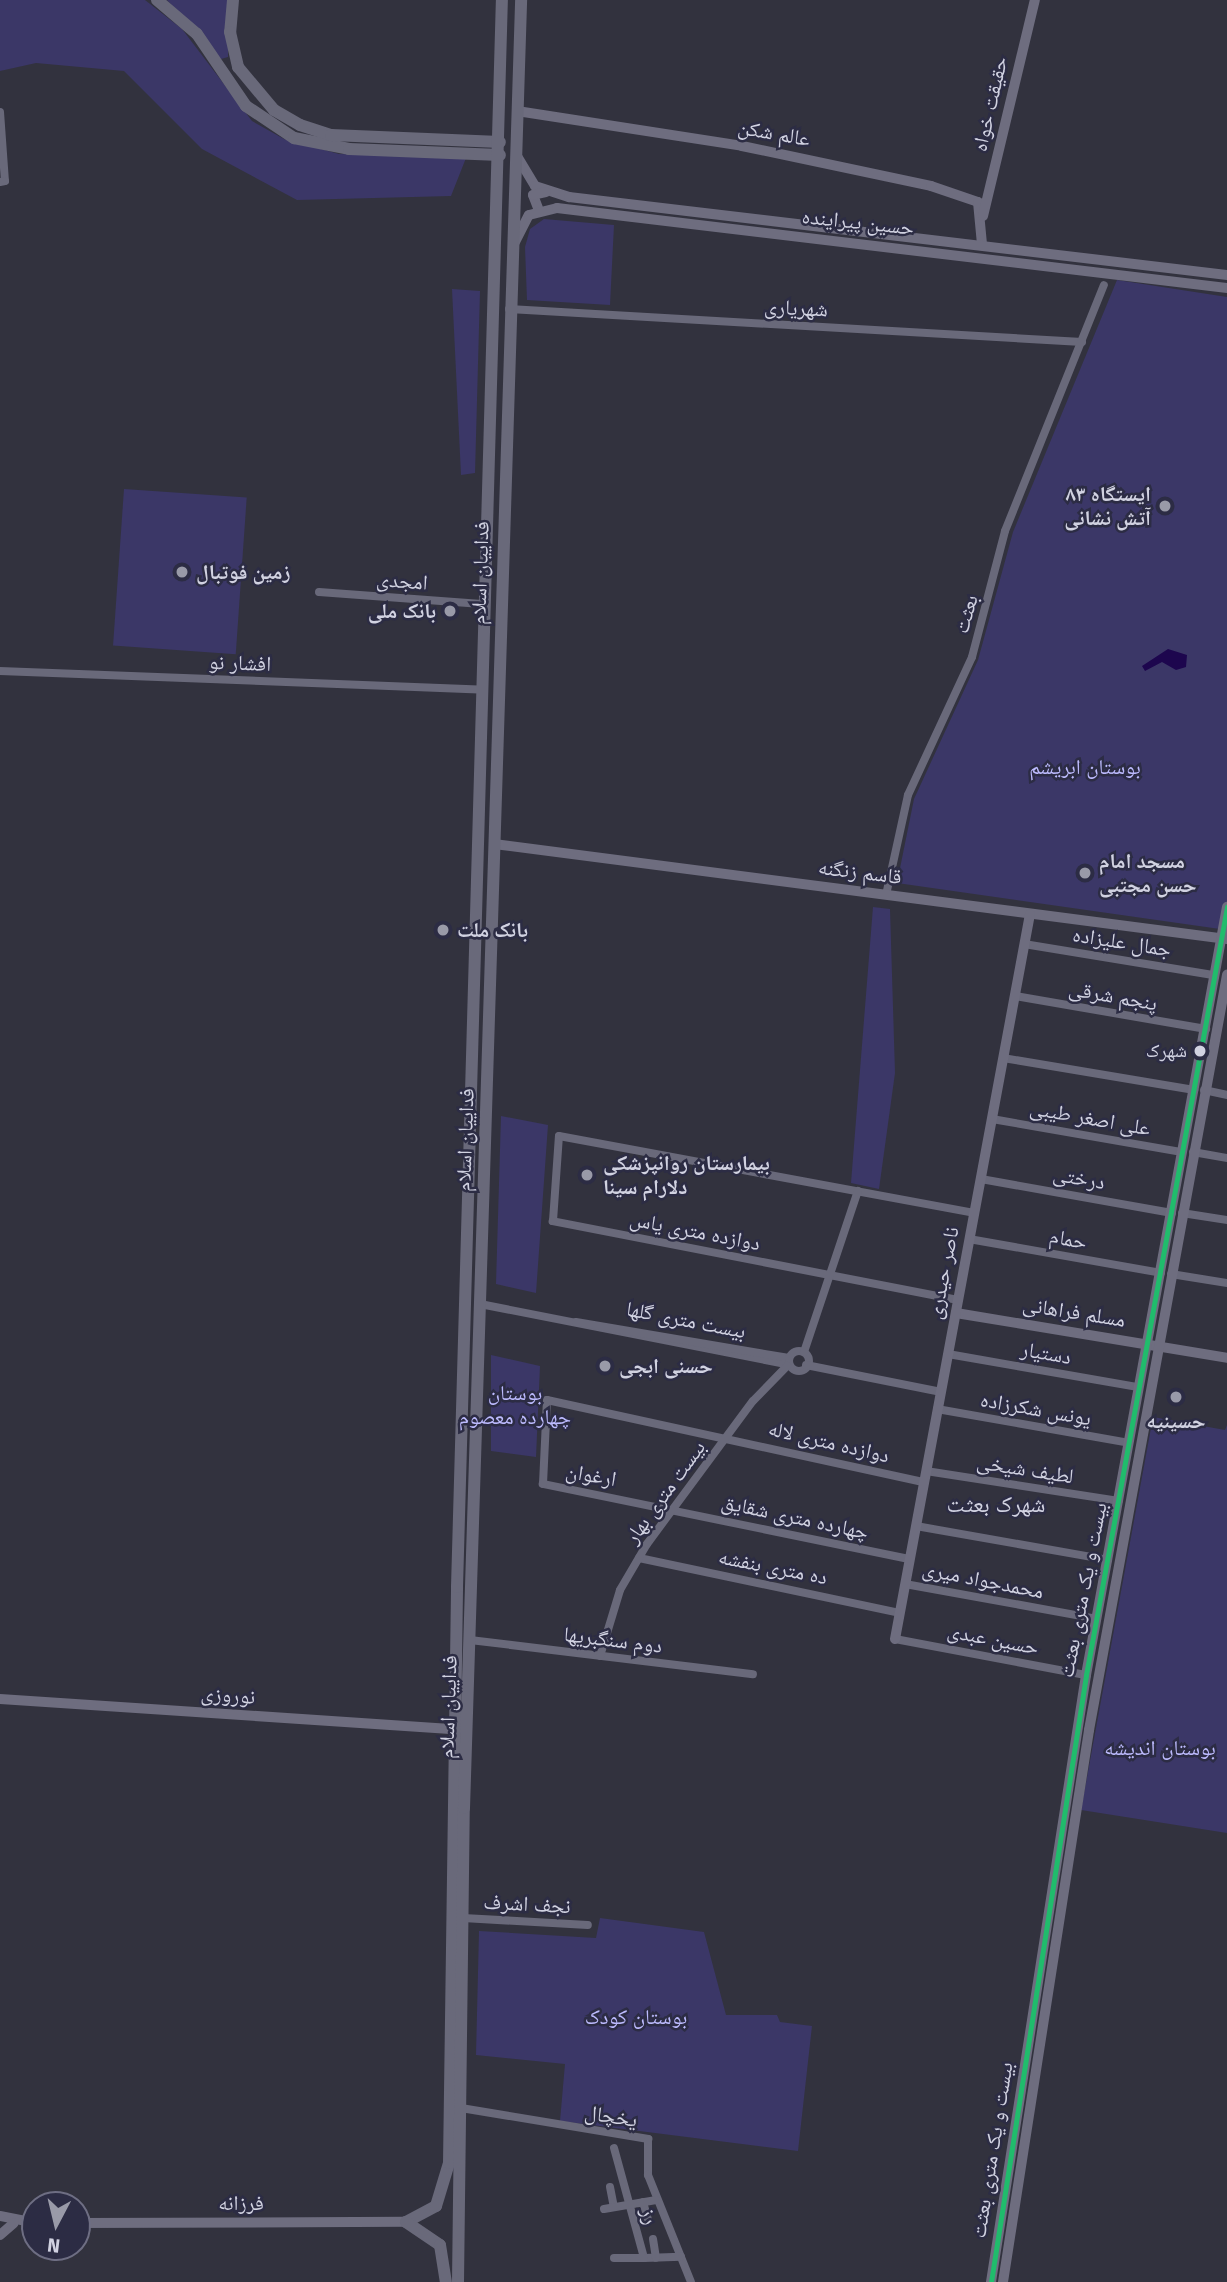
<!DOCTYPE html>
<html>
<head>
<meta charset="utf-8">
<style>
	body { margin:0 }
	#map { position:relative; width:1227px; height:2282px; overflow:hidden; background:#32323e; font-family:"Fira Sans","Noto Naskh Arabic",sans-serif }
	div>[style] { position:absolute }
	.green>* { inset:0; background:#3b3767; transform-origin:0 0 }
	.water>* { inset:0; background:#1d064e }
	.street>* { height:8px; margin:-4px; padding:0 4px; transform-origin:4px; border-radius:4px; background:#69697a }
	.street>.ring { margin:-4px; padding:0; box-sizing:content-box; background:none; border:8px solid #69697a; border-radius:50% }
	.secondary>* { height:10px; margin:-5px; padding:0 5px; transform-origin:5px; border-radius:5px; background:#6e6d7f }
	.primary>* { height:12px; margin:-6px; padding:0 6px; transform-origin:6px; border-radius:6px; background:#69697a }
	.bus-1>* { height:5px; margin:-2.5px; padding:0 2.5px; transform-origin:2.5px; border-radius:2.5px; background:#20bc6c }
	.dots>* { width:19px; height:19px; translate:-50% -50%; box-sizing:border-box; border:4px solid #2c2c44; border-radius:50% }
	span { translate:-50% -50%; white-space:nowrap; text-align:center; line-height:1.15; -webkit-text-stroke:5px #2c2c44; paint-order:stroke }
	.bus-label { font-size:19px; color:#d1d2e1 }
	.right { translate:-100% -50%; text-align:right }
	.street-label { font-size:21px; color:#d1d2e1 }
	.poi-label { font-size:21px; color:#d1d2e1; font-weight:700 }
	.left { translate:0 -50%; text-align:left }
	.park-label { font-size:21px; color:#bcbafd }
	.neighbourhood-label { font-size:23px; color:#d1d2e1 }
	.north { position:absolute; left:21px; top:2191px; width:70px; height:70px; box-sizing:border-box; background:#2c2c44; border:2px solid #6e6e83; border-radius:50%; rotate:187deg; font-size:19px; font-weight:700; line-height:28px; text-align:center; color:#d1d2e1 }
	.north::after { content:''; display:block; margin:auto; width:24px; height:32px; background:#999aa8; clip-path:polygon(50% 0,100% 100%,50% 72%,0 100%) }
</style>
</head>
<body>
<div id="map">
	<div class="green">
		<div style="clip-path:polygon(0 0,145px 0,182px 29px,252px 121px,284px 139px,339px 154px,466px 158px,451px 196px,297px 200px,202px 149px,124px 71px,36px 63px,0 71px)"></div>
		<div style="clip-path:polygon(167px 0,228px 0,228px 57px,221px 59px)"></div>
		<div style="clip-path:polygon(544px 219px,614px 225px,610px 305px,527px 300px,525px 247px,530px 229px)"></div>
		<div style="clip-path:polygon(1117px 280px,1227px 297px,1227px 930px,897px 883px,914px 799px,978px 660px,1013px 532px)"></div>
		<div style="clip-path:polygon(452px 289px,480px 291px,475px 473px,461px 475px)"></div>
		<div style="left:124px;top:489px;width:123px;height:157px;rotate:4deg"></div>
		<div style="clip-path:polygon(873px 907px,890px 909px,895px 1073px,879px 1189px,851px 1183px)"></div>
		<div style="clip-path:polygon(501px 1116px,548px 1125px,536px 1293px,496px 1284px)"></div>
		<div style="clip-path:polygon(491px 1355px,540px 1366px,536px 1457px,491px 1451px)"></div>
		<div style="clip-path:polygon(1153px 1417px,1225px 1430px,1227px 1425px,1227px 1833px,1081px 1810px)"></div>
		<div style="clip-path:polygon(600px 1918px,704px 1932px,726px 2015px,777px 2015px,780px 2022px,812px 2026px,798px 2151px,560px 2121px,565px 2064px,476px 2055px,479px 1931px,596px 1938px)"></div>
	</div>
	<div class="water">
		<div style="clip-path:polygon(1168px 649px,1187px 655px,1186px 667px,1176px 670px,1162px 662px,1145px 671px,1142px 666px)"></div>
	</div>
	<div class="street">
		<div style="left:0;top:112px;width:69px;rotate:85.9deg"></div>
		<div style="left:5px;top:181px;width:5px;rotate:169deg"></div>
		<div style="left:509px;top:309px;width:574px;rotate:3.3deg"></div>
		<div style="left:319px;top:592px;width:163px;rotate:4.2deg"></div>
		<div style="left:0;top:671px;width:479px;rotate:2.2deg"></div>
		<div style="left:886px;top:895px;width:102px;rotate:-77.6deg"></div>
		<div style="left:908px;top:795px;width:152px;rotate:-65.1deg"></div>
		<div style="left:972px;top:657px;width:130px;rotate:-75.3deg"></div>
		<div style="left:1005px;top:531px;width:265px;rotate:-68.1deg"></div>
		<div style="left:1024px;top:944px;width:193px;rotate:9.3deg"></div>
		<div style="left:1015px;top:996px;width:194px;rotate:9.8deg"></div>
		<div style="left:1003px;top:1058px;width:194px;rotate:9.5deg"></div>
		<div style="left:1204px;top:1090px;width:24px;rotate:12deg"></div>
		<div style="left:992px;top:1119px;width:193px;rotate:9.9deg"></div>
		<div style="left:1193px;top:1152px;width:35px;rotate:10deg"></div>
		<div style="left:981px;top:1179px;width:194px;rotate:10.1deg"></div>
		<div style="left:1182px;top:1213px;width:46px;rotate:8.8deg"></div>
		<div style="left:969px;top:1239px;width:195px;rotate:10deg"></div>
		<div style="left:1171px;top:1274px;width:57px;rotate:9.1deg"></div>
		<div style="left:958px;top:1300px;width:413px;rotate:-169deg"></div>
		<div style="left:553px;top:1221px;width:85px;rotate:-86deg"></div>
		<div style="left:559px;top:1136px;width:422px;rotate:10.5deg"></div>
		<div style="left:480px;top:1304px;width:313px;rotate:11.1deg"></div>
		<div style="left:576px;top:1322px;width:216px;rotate:9.6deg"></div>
		<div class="ring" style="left:789px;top:1351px;width:12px;height:12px"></div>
		<div style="left:804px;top:1352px;width:170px;rotate:-71.5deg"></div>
		<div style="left:948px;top:1354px;width:193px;rotate:9.9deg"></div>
		<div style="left:806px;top:1365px;width:138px;rotate:11.3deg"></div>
		<div style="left:937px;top:1409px;width:195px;rotate:10deg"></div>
		<div style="left:926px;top:1471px;width:195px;rotate:8.8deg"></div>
		<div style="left:916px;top:1526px;width:195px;rotate:10deg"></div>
		<div style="left:639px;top:1558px;width:266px;rotate:11.9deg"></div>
		<div style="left:909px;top:1559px;width:374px;rotate:-168.4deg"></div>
		<div style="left:543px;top:1484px;width:84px;rotate:-87.3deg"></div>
		<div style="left:547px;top:1400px;width:386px;rotate:12.3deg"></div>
		<div style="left:905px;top:1584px;width:195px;rotate:10.3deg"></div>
		<div style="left:895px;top:1639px;width:194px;rotate:10.7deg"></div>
		<div style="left:470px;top:1640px;width:285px;rotate:6.9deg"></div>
		<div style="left:600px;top:1656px;width:69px;rotate:-73.1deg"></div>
		<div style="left:620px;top:1590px;width:53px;rotate:-59.6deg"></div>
		<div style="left:647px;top:1544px;width:178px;rotate:-53.5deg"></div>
		<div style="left:753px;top:1401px;width:49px;rotate:-45.8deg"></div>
		<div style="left:463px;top:1918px;width:125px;rotate:3.2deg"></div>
		<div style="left:461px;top:2108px;width:190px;rotate:9.4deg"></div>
		<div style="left:648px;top:2139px;width:36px;rotate:90deg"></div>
		<div style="left:648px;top:2175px;width:115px;rotate:68.1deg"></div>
		<div style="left:614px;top:2148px;width:114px;rotate:74.7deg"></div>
		<div style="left:644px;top:2258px;width:37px;rotate:-2deg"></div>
		<div style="left:610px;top:2187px;width:20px;rotate:79deg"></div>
		<div style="left:643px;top:2202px;width:19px;rotate:74deg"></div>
		<div style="left:604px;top:2209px;width:53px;rotate:-9.8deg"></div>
		<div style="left:653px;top:2239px;width:19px;rotate:81deg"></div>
		<div style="left:614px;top:2258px;width:30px"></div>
	</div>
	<div class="secondary">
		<div style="left:517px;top:111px;width:228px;rotate:8.8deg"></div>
		<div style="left:742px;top:146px;width:193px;rotate:11.9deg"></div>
		<div style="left:931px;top:186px;width:50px;rotate:18.8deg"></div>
		<div style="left:978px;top:202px;width:42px;rotate:84.6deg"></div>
		<div style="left:517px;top:156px;width:35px;rotate:59deg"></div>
		<div style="left:535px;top:186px;width:36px;rotate:18deg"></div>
		<div style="left:569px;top:197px;width:663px;rotate:6.76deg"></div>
		<div style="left:538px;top:208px;width:14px;rotate:-111deg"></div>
		<div style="left:533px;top:195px;width:13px;rotate:-13deg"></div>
		<div style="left:983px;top:216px;width:222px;rotate:-76.5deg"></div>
		<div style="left:515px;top:242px;width:30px;rotate:-63deg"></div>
		<div style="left:529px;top:215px;width:29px;rotate:-14deg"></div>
		<div style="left:557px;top:208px;width:675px;rotate:6.81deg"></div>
		<div style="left:494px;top:844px;width:739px;rotate:7.38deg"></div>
		<div style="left:956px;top:1313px;width:275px;rotate:9.4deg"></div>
		<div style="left:895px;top:1639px;width:737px;rotate:-79.45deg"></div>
		<div style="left:0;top:1699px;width:455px;rotate:3.8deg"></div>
		<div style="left:0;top:2216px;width:36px;rotate:11deg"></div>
		<div style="left:77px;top:2223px;width:329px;rotate:-0.2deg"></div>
		<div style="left:0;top:2235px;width:18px;rotate:-41deg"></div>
		<div style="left:991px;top:2282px;width:614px;rotate:-81.1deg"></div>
		<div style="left:1086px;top:1675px;width:781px;rotate:-79.6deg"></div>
		<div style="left:1003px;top:2282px;width:559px;rotate:-81.14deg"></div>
		<div style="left:1089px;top:1730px;width:768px;rotate:-79.64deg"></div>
	</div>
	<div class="primary">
		<div style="left:157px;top:0;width:52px;rotate:40.4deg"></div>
		<div style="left:197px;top:34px;width:87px;rotate:55.8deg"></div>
		<div style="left:246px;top:106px;width:58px;rotate:33.7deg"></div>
		<div style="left:294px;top:138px;width:56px;rotate:11.3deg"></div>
		<div style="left:349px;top:149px;width:151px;rotate:2.3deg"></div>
		<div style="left:233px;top:0;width:32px;rotate:95deg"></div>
		<div style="left:230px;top:32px;width:36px;rotate:77deg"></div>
		<div style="left:238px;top:67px;width:56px;rotate:50.1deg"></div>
		<div style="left:274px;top:110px;width:30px;rotate:30deg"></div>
		<div style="left:300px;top:125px;width:33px;rotate:18deg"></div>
		<div style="left:331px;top:135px;width:169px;rotate:2.4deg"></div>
		<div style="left:406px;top:2222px;width:34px;rotate:-28deg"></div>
		<div style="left:436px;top:2206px;width:45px;rotate:-73.2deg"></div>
		<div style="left:449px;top:2163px;width:576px;rotate:-89.2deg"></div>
		<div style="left:457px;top:1587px;width:1588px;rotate:-88.38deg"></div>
		<div style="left:406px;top:2222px;width:41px;rotate:34.1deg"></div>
		<div style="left:440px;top:2245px;width:37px;rotate:81deg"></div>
		<div style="left:458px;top:2282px;width:474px;rotate:-89.3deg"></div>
		<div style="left:464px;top:1808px;width:1809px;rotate:-88.19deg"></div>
	</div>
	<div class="bus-1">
		<div style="left:991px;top:2282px;width:614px;rotate:-81.1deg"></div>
		<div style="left:1086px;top:1675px;width:781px;rotate:-79.6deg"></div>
	</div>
	<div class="dots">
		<div style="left:1165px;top:506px;background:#999aa8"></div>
		<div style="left:182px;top:572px;background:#999aa8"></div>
		<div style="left:450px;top:611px;background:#999aa8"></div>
		<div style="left:1085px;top:873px;background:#999aa8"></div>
		<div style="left:443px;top:930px;background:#999aa8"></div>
		<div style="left:1200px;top:1051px;background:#d1d2e1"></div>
		<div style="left:587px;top:1175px;background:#999aa8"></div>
		<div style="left:605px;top:1366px;background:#999aa8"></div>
		<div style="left:1176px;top:1397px;background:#999aa8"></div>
	</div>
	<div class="bus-label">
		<span class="right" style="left:1187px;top:1051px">شهرک</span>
	</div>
	<div class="street-label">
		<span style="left:990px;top:104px;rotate:-77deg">حقیقت خواه</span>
		<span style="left:774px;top:133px;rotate:10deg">عالم شکن</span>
		<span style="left:858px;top:222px;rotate:6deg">حسین پیراینده</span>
		<span style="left:796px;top:308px;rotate:3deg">شهریاری</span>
		<span style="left:480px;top:573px;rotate:-88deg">فداییان اسلام</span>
		<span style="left:402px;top:581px;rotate:4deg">امجدی</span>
		<span style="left:966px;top:614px;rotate:-74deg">بعثت</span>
		<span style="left:240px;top:663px;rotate:2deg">افشار نو</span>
		<span style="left:860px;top:872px;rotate:7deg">قاسم زنگنه</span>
		<span style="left:1122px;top:942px;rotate:9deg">جمال علیزاده</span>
		<span style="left:1113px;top:996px;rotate:10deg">پنجم شرقی</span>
		<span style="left:1090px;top:1118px;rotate:10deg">علی اصغر طیبی</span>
		<span style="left:465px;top:1140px;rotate:-88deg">فداییان اسلام</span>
		<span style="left:1079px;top:1178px;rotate:10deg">درختی</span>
		<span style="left:695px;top:1231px;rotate:11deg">دوازده متری یاس</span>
		<span style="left:1068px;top:1239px;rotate:10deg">حمام</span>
		<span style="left:943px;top:1273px;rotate:-79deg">ناصر حیدری</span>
		<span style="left:1074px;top:1312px;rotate:9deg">مسلم فراهانی</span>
		<span style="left:686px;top:1320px;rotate:11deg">بیست متری گلها</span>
		<span style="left:1046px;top:1353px;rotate:10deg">دستیار</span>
		<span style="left:1036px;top:1409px;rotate:10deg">یونس شکرزاده</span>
		<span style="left:829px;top:1442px;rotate:13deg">دوازده متری لاله</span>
		<span style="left:1025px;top:1469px;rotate:9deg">لطیف شیخی</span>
		<span style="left:591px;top:1475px;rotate:10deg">ارغوان</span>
		<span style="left:665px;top:1492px;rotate:-54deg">بیست متری بهار</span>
		<span style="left:795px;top:1517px;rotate:12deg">چهارده متری شقایق</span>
		<span style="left:773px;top:1567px;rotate:11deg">ده متری بنفشه</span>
		<span style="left:983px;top:1580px;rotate:11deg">محمدجواد میری</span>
		<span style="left:1083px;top:1590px;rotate:-79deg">بیست و یک متری بعثت</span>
		<span style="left:993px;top:1639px;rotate:11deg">حسین عبدی</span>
		<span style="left:613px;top:1640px;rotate:7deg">دوم سنگبریها</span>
		<span style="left:228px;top:1695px;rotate:4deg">نوروزی</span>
		<span style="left:448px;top:1707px;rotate:-88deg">فداییان اسلام</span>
		<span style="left:527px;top:1904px;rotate:3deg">نجف اشرف</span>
		<span style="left:611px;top:2116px;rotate:9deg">یخچال</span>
		<span style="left:992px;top:2150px;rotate:-81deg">بیست و یک متری بعثت</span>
		<span style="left:241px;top:2203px">فرزانه</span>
		<span style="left:650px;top:2216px;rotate:74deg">رز</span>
	</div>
	<div class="poi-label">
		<span class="right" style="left:1151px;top:506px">ایستگاه ۸۳<br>آتش نشانی</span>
		<span class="left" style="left:196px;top:572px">زمین فوتبال</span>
		<span class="right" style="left:436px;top:611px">بانک ملی</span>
		<span class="left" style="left:1099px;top:873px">مسجد امام<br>حسن مجتبی</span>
		<span class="left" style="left:457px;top:930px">بانک ملت</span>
		<span class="left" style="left:603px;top:1175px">بیمارستان روانپزشکی<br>دلارام سینا</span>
		<span class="left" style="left:619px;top:1366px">حسنی ابجی</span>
		<span style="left:1176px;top:1421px">حسینیه</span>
	</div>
	<div class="park-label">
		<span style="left:1085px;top:767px">بوستان ابریشم</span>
		<span style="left:515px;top:1405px">بوستان<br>چهارده معصوم</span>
		<span style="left:1160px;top:1748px">بوستان اندیشه</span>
		<span style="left:636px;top:2017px">بوستان کودک</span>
	</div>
	<div class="neighbourhood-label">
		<span style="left:996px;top:1504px">شهرک بعثت</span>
	</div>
	<div class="north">N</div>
</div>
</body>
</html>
